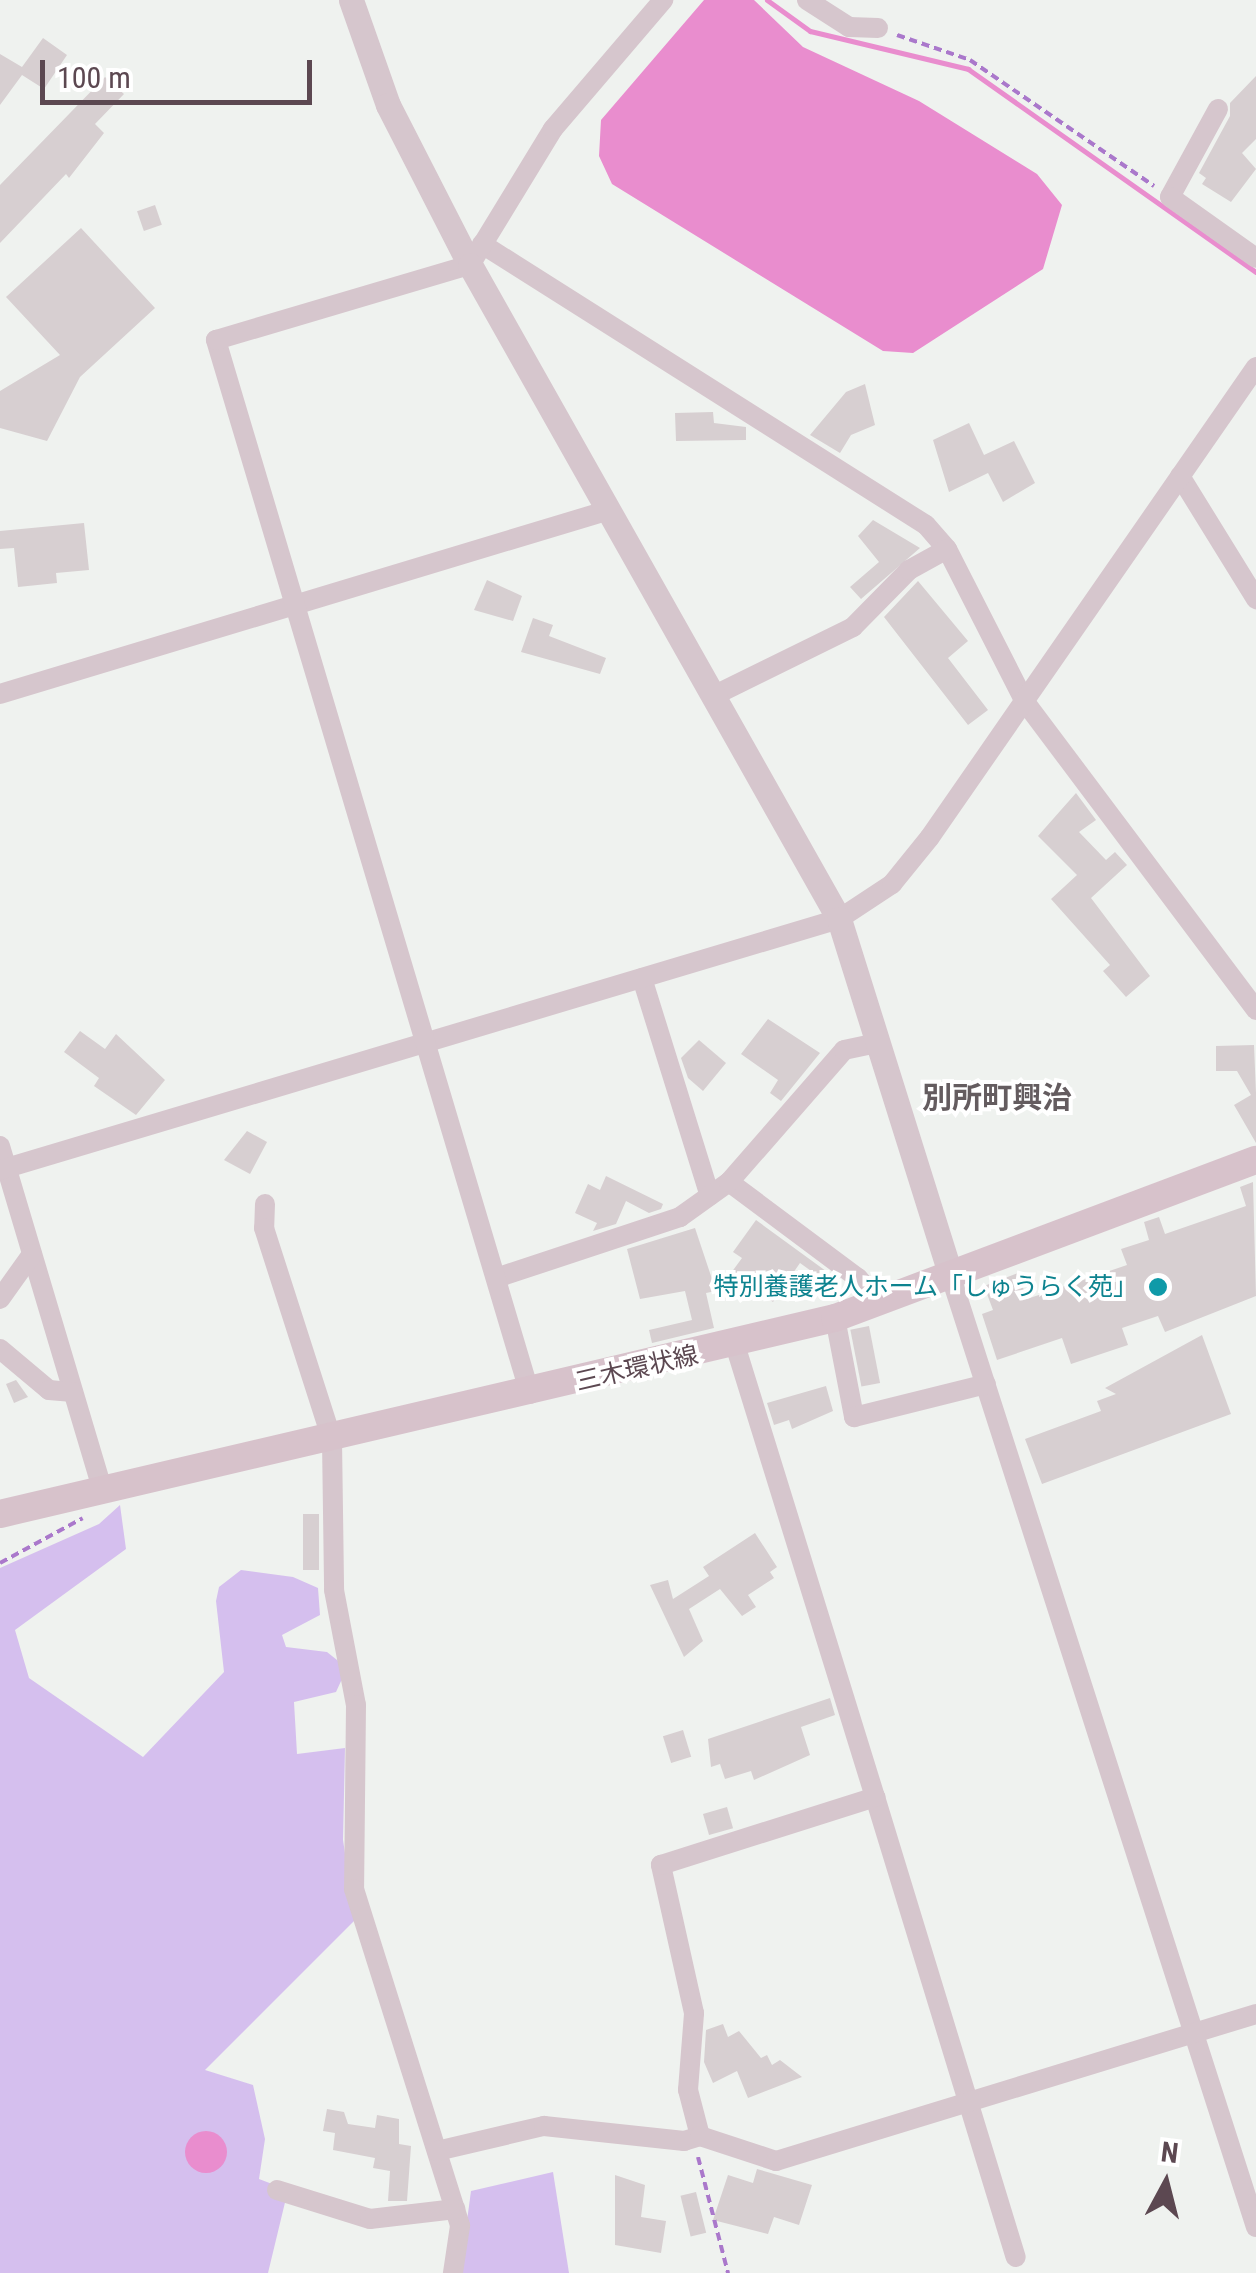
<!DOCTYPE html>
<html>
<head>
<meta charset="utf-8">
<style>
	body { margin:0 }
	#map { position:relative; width:1256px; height:2273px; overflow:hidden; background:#eff2ef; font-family:"Roboto Condensed","Noto Sans JP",sans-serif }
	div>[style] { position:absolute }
	.green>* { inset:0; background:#d5bfee }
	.water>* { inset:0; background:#e98dce }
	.round { border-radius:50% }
	.stream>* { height:5px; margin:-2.5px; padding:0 2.5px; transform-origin:2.5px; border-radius:2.5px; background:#e98dce }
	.building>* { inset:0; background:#d7cfd1; transform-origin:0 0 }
	.path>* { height:4px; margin-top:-2px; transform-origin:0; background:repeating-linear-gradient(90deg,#aa78cb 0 8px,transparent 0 13px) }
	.minor>* { height:20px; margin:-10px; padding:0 10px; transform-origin:10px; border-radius:10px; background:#d6c6cd }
	.tertiary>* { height:25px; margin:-12.5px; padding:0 12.5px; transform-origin:12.5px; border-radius:12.5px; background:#d6c6cd }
	.secondary>* { height:28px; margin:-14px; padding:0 14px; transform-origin:14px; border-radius:14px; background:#d7c2cb }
	.dots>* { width:28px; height:28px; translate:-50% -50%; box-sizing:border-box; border:5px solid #fff; border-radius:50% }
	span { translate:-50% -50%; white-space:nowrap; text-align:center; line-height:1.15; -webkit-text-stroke:8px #fff; paint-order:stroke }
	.culture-label { font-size:25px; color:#0d838f }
	.right { translate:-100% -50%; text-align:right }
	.street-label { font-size:25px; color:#5c4851 }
	.quarter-label { font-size:30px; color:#645c5f; font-weight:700 }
	.north { position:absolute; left:1116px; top:2133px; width:100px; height:100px; -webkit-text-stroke:8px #fff; paint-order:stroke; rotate:7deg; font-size:28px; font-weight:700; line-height:40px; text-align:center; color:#5c4851 }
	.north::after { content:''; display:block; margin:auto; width:35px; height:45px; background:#5c4851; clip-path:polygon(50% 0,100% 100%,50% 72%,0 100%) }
	.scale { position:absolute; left:40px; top:60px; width:272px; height:45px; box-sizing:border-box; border:5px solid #5c4851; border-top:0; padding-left:12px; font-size:30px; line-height:35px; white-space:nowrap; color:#5c4851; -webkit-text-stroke:8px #fff; paint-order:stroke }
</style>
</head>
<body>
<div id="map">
	<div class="green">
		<div style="clip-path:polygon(120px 1505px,126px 1549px,15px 1630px,29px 1678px,143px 1757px,224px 1672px,216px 1601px,219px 1587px,241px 1570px,293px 1577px,318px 1588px,320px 1615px,282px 1635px,286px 1647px,327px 1652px,347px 1668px,336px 1692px,294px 1702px,297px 1754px,345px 1748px,343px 1840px,355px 1920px,205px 2070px,253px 2085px,265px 2139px,259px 2179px,288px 2190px,268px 2273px,0 2273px,0 1568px,99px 1524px)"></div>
		<div style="clip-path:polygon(553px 2172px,569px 2273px,460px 2273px,471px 2191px)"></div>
	</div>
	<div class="water">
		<div style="clip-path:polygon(704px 0,754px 0,803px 47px,919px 101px,1037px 174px,1062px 205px,1043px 269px,913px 353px,883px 351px,612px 184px,599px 156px,601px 120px)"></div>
		<div class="round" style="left:185px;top:2131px;width:42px;height:42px"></div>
	</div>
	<div class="stream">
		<div style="left:767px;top:0;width:53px;rotate:35.8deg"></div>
		<div style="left:810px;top:31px;width:163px;rotate:13.5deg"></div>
		<div style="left:968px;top:69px;width:352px;rotate:35.2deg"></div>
	</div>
	<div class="building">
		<div style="clip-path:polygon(43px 38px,67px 55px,44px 89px,22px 75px,0 105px,0 54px,22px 67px)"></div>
		<div style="clip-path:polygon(1256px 76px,1256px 139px,1242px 153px,1256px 169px,1231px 202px,1202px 184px,1206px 178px,1199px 173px,1230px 116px,1230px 103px)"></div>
		<div style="clip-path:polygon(105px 77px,124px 94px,95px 124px,104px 133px,69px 178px,66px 174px,0 243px,0 185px)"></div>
		<div style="left:155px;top:205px;width:21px;height:19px;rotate:71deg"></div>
		<div style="clip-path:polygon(81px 228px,155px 308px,80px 377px,47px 441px,0 428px,0 391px,60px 355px,6px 297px)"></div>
		<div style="clip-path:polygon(865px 384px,875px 425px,851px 435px,840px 453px,810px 435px,846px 392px)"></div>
		<div style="clip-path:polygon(713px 412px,714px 423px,746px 427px,746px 440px,676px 441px,675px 413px)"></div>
		<div style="clip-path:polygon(969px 423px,984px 455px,1014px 441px,1035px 483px,1003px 502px,988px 473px,949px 492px,933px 440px)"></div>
		<div style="clip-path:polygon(873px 520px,920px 548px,861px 599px,850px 587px,879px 562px,858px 536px)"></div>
		<div style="clip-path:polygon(84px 523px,89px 570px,56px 573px,57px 583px,18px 587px,14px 548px,0 549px,0 531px)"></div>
		<div style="clip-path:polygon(487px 580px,522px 596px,513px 621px,474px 610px)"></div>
		<div style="clip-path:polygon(918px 581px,968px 641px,948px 658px,988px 710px,968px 725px,884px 617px)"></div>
		<div style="clip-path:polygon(533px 618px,553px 625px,549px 636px,606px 658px,600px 674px,521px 652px)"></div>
		<div style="clip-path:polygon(1076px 793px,1096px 820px,1079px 832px,1106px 860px,1115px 852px,1127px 865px,1091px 898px,1150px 976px,1126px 997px,1103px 971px,1110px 965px,1051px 899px,1077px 875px,1038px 836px)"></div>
		<div style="clip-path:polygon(768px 1019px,820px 1053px,781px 1101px,770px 1093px,778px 1080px,741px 1054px)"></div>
		<div style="clip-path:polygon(80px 1031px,105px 1049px,116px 1034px,165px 1080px,136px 1115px,94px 1086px,99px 1078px,64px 1052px)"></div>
		<div style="clip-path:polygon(699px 1040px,726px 1063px,703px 1091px,688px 1078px,681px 1058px)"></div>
		<div style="clip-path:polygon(1254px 1045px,1256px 1093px,1256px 1143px,1234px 1105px,1251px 1095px,1237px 1071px,1216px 1071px,1216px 1046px)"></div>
		<div style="clip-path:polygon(247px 1131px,267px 1142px,250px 1174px,224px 1160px)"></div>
		<div style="clip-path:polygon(606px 1176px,663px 1204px,661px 1209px,649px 1213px,626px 1201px,616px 1224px,593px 1231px,597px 1223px,575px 1213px,588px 1184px,600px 1190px)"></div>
		<div style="clip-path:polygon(1253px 1182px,1256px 1296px,1165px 1332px,1158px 1316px,1122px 1328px,1128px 1345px,1071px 1364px,1062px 1338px,997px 1360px,982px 1314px,993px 1310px,984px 1286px,1018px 1273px,1027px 1299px,1127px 1265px,1121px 1249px,1149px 1240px,1144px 1222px,1159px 1217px,1165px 1234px,1246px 1206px,1240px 1187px)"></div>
		<div style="clip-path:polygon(756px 1220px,830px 1274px,825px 1281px,800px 1263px,773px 1302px,731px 1273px,742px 1258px,733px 1252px)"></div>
		<div style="clip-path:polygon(695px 1228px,716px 1291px,706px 1293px,714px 1328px,652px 1343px,649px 1330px,692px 1320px,685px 1291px,640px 1299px,627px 1249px)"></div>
		<div style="left:869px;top:1326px;width:58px;height:19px;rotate:79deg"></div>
		<div style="clip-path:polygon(1202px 1335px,1231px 1414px,1042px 1484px,1025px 1439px,1101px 1411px,1097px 1401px,1116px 1394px,1105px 1388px)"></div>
		<div style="clip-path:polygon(16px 1380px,28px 1397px,14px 1403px,6px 1384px)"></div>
		<div style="clip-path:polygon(826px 1386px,833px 1411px,792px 1429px,789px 1420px,774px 1425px,767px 1403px)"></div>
		<div style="left:303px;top:1514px;width:16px;height:56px"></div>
		<div style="clip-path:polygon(755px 1533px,777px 1567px,770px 1572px,774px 1578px,748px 1595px,756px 1607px,742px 1616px,720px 1589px,689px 1609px,703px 1641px,684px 1657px,650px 1585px,668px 1580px,673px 1599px,709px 1576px,703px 1567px)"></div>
		<div style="clip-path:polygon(830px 1698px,835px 1715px,801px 1727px,810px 1755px,754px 1780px,751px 1771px,725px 1779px,720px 1764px,711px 1767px,708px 1739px)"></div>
		<div style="left:683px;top:1730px;width:28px;height:21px;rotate:73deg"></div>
		<div style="left:727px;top:1807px;width:22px;height:25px;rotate:74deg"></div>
		<div style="clip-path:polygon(723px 2024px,728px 2037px,739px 2031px,761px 2058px,767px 2055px,772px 2065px,780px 2060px,802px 2077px,748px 2098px,737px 2071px,713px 2083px,704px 2062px,706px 2030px)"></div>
		<div style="clip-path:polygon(327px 2109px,344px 2112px,348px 2124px,375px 2128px,377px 2115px,399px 2119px,399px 2144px,411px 2146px,407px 2201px,388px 2201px,390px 2171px,373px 2168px,375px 2158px,333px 2150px,335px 2133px,323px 2131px)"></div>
		<div style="clip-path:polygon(757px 2169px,812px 2185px,799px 2225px,774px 2217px,768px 2234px,713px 2220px,728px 2175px,753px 2183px)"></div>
		<div style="clip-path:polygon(615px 2175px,645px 2185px,641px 2217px,666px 2221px,661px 2253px,615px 2245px)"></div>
		<div style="left:696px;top:2192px;width:42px;height:16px;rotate:76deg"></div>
	</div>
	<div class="path">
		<div style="left:897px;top:35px;width:77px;rotate:18.9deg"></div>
		<div style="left:970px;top:60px;width:223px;rotate:34.4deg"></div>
		<div style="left:0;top:1563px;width:94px;rotate:-28.5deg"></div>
		<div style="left:698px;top:2157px;width:120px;rotate:75.5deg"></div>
	</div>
	<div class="minor">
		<div style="left:807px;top:0;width:50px;rotate:32.7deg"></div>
		<div style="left:849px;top:27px;width:29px;rotate:2deg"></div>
		<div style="left:1218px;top:109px;width:100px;rotate:118.6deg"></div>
		<div style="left:1170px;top:197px;width:105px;rotate:35.3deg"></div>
		<div style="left:482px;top:244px;width:525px;rotate:32.33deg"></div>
		<div style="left:926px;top:525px;width:32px;rotate:49deg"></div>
		<div style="left:947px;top:549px;width:172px;rotate:63deg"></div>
		<div style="left:1025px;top:702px;width:385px;rotate:53.1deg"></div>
		<div style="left:1180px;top:476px;width:145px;rotate:58.3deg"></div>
		<div style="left:0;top:694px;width:636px;rotate:-16.81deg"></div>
		<div style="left:713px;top:696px;width:156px;rotate:-26.2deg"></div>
		<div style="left:853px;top:627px;width:80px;rotate:-45.5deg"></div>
		<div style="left:909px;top:570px;width:43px;rotate:-28.9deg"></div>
		<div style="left:642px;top:978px;width:228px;rotate:72.7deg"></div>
		<div style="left:0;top:1146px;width:358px;rotate:73.4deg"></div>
		<div style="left:0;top:1170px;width:876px;rotate:-16.66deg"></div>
		<div style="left:839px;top:919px;width:64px;rotate:-33.4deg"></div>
		<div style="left:892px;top:884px;width:60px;rotate:-51deg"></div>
		<div style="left:930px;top:837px;width:572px;rotate:-55.25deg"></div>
		<div style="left:729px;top:1182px;width:161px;rotate:36.7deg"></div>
		<div style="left:858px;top:1278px;width:32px;rotate:49deg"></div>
		<div style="left:265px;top:1204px;width:24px;rotate:92deg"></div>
		<div style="left:264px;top:1228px;width:223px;rotate:72.2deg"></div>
		<div style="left:332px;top:1440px;width:150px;rotate:89.2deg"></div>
		<div style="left:334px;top:1590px;width:117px;rotate:79.2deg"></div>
		<div style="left:356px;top:1705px;width:184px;rotate:90.6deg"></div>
		<div style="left:354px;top:1889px;width:353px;rotate:72.5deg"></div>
		<div style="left:460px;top:2226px;width:48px;rotate:98.5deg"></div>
		<div style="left:950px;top:1274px;width:1001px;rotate:72.2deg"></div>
		<div style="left:496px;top:1278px;width:194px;rotate:-18.3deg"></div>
		<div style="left:680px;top:1217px;width:60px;rotate:-35.5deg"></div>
		<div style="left:729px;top:1182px;width:175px;rotate:-48.9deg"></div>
		<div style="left:844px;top:1050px;width:35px;rotate:-12deg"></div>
		<div style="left:0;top:1299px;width:55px;rotate:-54.6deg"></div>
		<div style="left:835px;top:1318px;width:101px;rotate:79.1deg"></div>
		<div style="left:854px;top:1417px;width:136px;rotate:-14deg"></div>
		<div style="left:0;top:1349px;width:64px;rotate:39.9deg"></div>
		<div style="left:49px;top:1390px;width:24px;rotate:5deg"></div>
		<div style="left:530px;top:1394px;width:1100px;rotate:-106.59deg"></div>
		<div style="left:216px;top:340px;width:265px;rotate:-16.5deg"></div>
		<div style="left:470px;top:265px;width:159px;rotate:-58.6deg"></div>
		<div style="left:553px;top:129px;width:170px;rotate:-49.5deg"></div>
		<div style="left:875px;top:1797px;width:481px;rotate:73deg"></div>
		<div style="left:700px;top:2136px;width:48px;rotate:-104.6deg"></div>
		<div style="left:688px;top:2090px;width:77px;rotate:-85.5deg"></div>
		<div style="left:694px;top:2013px;width:152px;rotate:-102.6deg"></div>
		<div style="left:661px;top:1865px;width:225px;rotate:-17.6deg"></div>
		<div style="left:875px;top:1797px;width:472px;rotate:-107.2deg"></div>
		<div style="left:437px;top:2151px;width:110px;rotate:-13.2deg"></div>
		<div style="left:544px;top:2126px;width:141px;rotate:6.1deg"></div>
		<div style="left:684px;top:2141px;width:17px;rotate:-17deg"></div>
		<div style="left:700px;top:2136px;width:80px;rotate:18.2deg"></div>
		<div style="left:776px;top:2161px;width:502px;rotate:-17.03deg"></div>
		<div style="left:277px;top:2190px;width:97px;rotate:17.3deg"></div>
		<div style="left:370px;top:2219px;width:86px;rotate:-6.7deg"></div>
	</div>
	<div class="tertiary">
		<div style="left:351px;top:0;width:111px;rotate:70.6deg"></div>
		<div style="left:388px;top:105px;width:180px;rotate:62.9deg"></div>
		<div style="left:470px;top:265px;width:751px;rotate:60.57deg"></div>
		<div style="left:839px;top:919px;width:372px;rotate:72.6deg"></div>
	</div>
	<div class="secondary">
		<div style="left:0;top:1514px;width:858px;rotate:-13.21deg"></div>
		<div style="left:835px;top:1318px;width:450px;rotate:-20.6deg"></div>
	</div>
	<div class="dots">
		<div style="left:1158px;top:1287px;background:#0f9aa8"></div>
	</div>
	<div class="culture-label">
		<span class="right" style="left:1138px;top:1287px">特別養護老人ホーム「しゅうらく苑」</span>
	</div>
	<div class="street-label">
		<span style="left:637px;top:1369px;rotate:-13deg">三木環状線</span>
	</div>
	<div class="quarter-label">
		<span style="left:997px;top:1098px">別所町興治</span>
	</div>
	<div class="north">N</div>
	<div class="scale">100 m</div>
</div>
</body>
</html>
